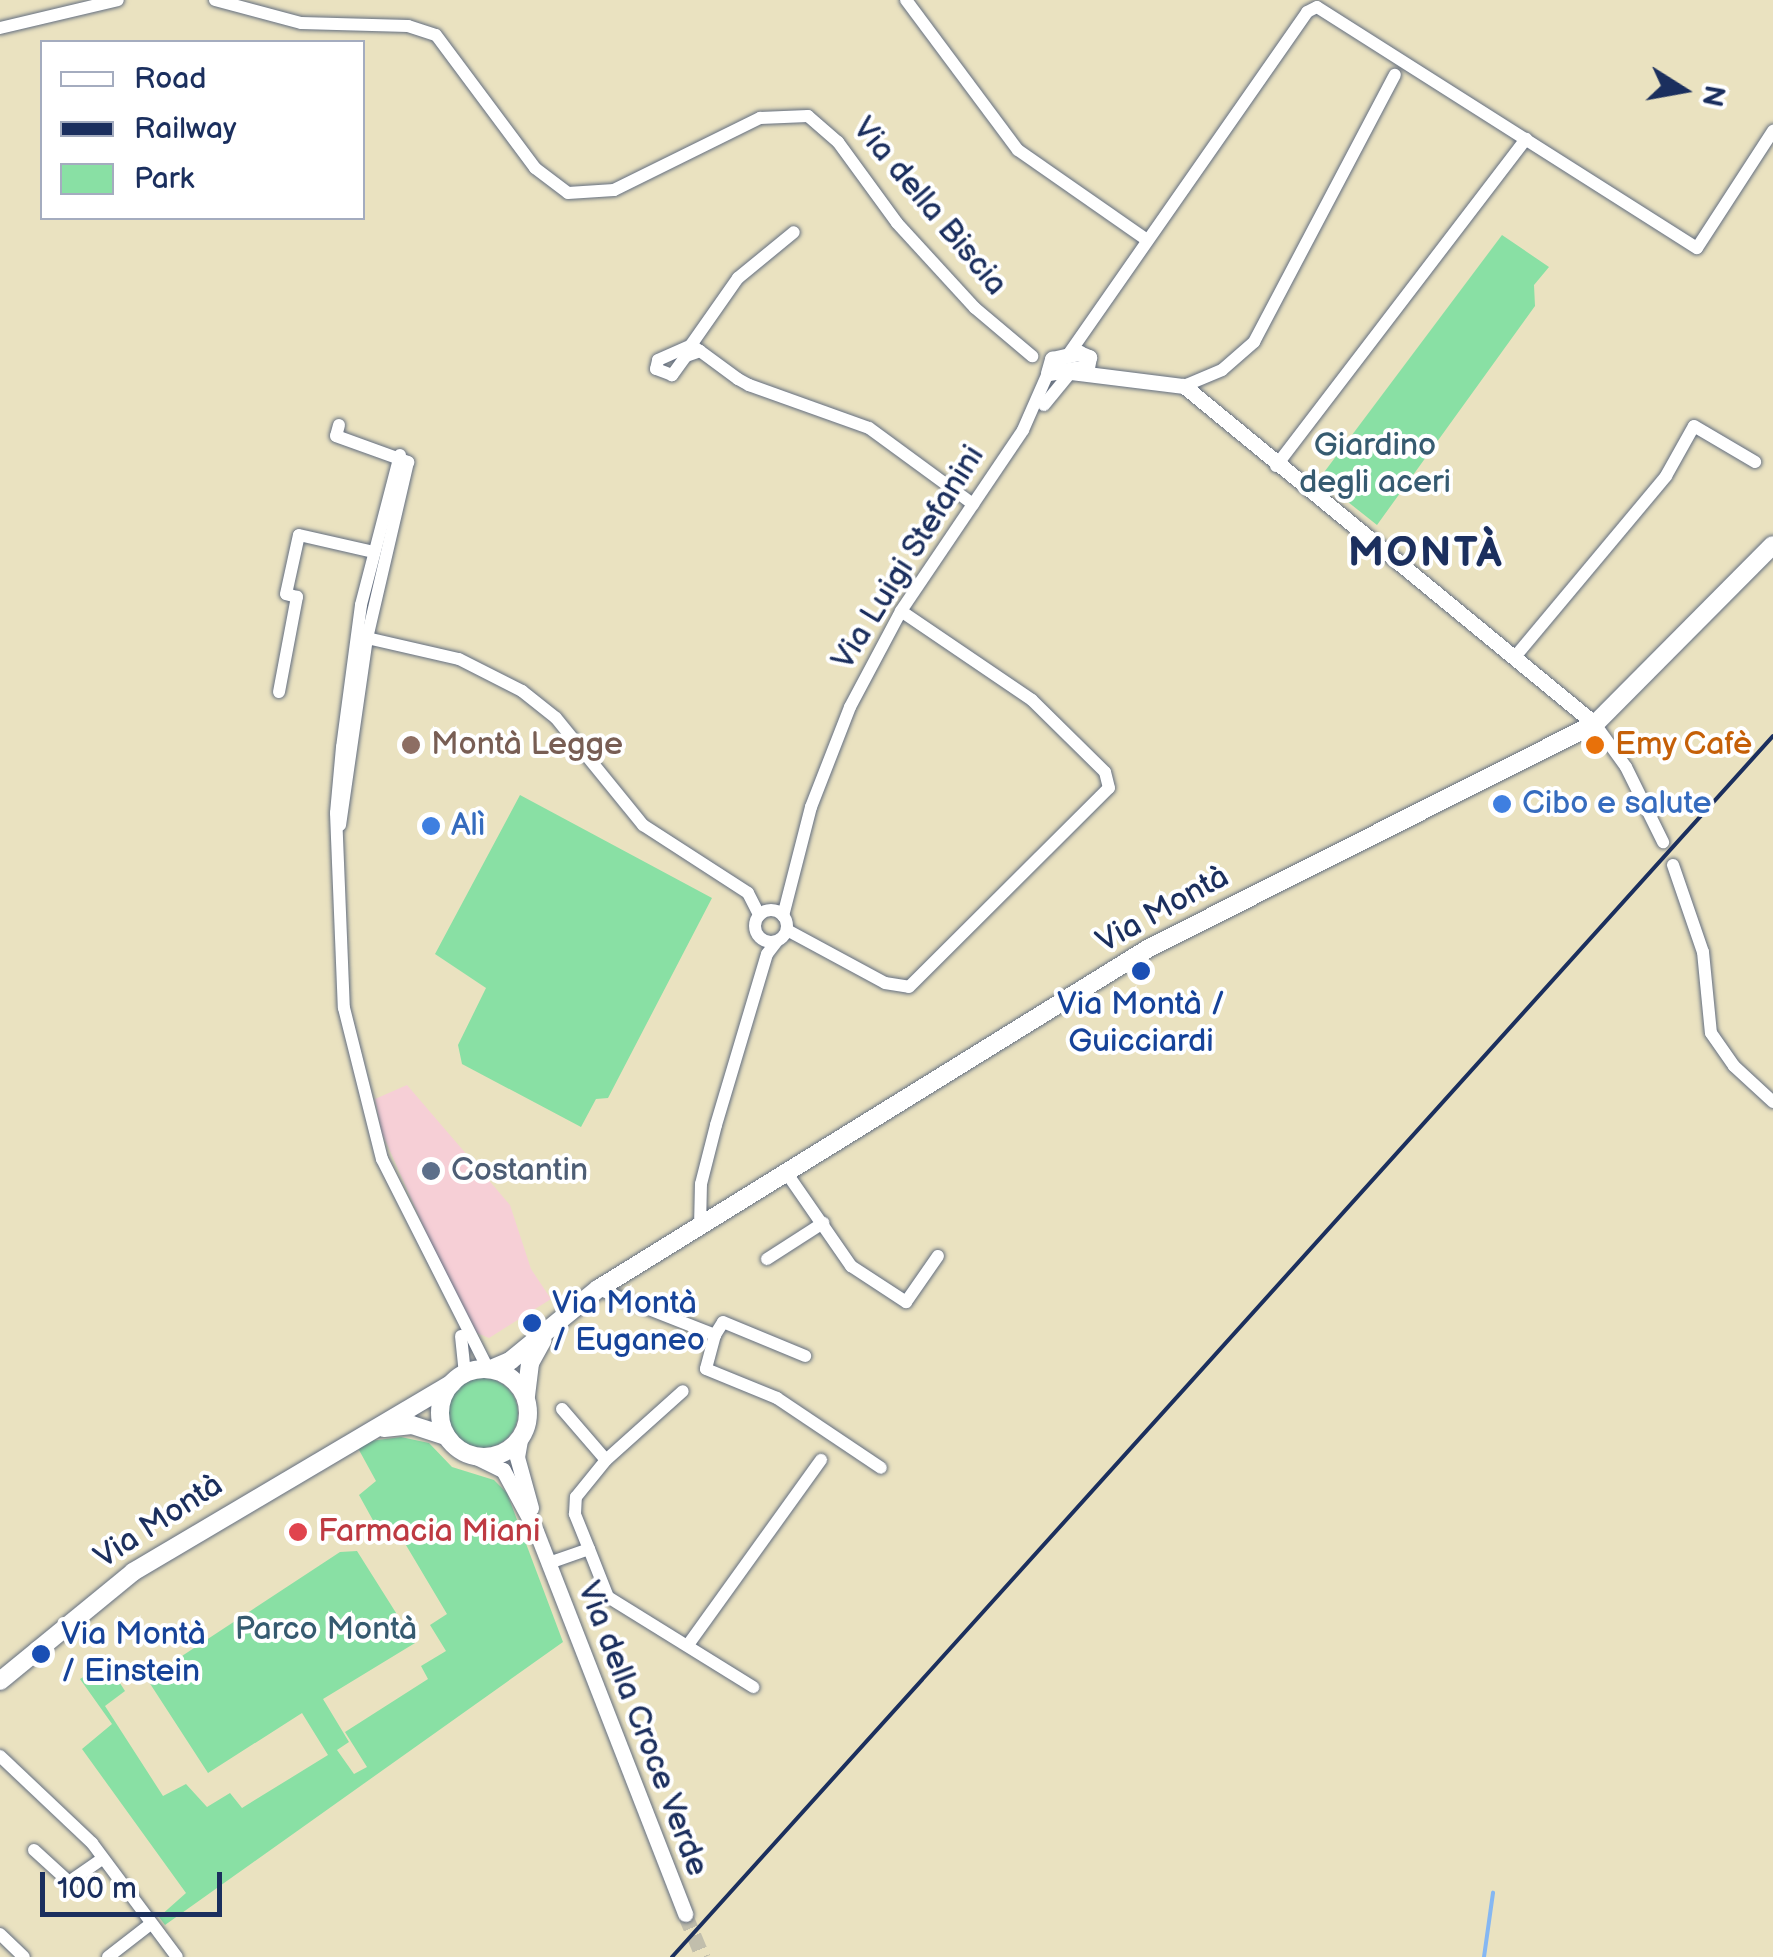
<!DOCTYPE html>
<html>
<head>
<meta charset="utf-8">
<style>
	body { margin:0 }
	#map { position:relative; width:1773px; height:1957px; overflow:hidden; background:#eae2c0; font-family:"Balsamiq Sans",sans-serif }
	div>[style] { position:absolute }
	.built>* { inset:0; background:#f6cfd6 }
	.green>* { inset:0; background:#89e0a4 }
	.round { border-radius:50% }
	.stream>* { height:4px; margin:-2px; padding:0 2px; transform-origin:2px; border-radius:2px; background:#85b7f2 }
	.tertiary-tunnel>* { height:15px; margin-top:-7.5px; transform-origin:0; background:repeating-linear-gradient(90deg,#c1beac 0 15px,transparent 0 23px) }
	.roads { filter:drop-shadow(0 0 2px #636e80) drop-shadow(0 0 2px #636e80) }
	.minor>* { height:12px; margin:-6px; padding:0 6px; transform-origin:6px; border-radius:6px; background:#fff }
	.minor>.ring { margin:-6px; padding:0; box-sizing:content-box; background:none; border:12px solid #fff; border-radius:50% }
	.tertiary>* { height:15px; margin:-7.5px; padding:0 7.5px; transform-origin:7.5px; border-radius:7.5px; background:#fff }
	.secondary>* { height:18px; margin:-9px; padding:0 9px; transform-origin:9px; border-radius:9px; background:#fff }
	.secondary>.ring { margin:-9px; padding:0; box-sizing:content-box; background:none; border:18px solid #fff; border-radius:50% }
	.rail>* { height:4px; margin:-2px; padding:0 2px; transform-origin:2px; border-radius:2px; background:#1b2f5e }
	.dots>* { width:28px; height:28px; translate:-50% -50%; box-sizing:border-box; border:5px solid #fff; border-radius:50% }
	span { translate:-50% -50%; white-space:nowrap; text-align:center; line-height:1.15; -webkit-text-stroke:8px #fff; paint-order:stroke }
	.street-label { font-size:32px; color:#1b2f5e }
	.park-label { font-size:32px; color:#365b70 }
	.education-label { font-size:32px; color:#785e54 }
	.left { translate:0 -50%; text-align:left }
	.food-label { font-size:32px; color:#c56008 }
	.shop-label { font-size:32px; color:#366cbe }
	.transit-label { font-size:32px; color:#164399 }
	.service-label { font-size:32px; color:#4e5e75 }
	.health-label { font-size:32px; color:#be3a42 }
	.district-label { font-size:42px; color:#1b2f5e; font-weight:700; letter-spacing:2.5px }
	.legend { position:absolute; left:40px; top:40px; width:325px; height:180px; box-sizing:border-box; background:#fff; border:2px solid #a4acbf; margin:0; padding:12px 18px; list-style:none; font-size:30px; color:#1b2f5e }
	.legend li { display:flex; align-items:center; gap:20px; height:50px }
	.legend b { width:50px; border:2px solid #a4acbf }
	.north { position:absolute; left:1633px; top:40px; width:100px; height:100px; -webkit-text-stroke:8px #fff; paint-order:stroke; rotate:101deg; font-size:28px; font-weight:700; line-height:40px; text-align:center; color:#1b2f5e }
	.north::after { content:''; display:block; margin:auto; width:35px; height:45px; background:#1b2f5e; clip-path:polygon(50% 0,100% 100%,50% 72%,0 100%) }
	.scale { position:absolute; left:40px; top:1872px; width:182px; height:45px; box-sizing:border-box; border:5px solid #1b2f5e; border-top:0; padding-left:12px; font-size:30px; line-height:35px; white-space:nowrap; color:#1b2f5e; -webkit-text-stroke:8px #fff; paint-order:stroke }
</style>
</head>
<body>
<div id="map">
	<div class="built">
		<div style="clip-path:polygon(407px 1085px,510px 1205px,531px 1269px,551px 1299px,489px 1338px,477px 1333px,443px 1270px,382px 1133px,375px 1099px)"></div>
	</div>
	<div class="green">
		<div style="clip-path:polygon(1502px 235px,1549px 267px,1534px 285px,1535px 306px,1377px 525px,1319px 479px)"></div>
		<div style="clip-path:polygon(520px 795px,712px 898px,608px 1098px,596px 1099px,581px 1127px,462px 1064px,458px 1045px,486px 988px,435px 954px)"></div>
		<div class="round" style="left:448px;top:1378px;width:70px;height:70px"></div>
		<div style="clip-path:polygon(401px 1437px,429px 1443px,452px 1467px,494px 1480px,507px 1493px,563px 1642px,165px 1925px,159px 1917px,186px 1893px,82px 1749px,112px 1724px,80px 1679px,107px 1663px,125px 1691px,105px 1706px,163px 1796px,186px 1784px,207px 1807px,230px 1793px,242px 1808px,328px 1755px,302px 1713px,208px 1773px,147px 1679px,340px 1552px,357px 1551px,415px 1643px,323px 1699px,349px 1742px,337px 1750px,354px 1774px,367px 1767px,345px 1732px,428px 1679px,421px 1666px,446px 1651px,430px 1625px,447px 1614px,394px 1525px,380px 1533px,359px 1495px,376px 1481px,359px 1450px,362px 1442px)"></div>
	</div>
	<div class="stream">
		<div style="left:1484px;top:1957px;width:65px;rotate:-82deg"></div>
	</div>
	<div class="tertiary-tunnel">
		<div style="left:685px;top:1914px;width:47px;rotate:67.3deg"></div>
	</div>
	<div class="roads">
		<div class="minor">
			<div style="left:215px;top:0;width:89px;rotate:15deg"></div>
			<div style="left:301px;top:23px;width:107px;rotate:1.6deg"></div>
			<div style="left:408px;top:26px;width:29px;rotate:18deg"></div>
			<div style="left:436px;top:35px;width:166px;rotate:53.3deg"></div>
			<div style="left:535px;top:168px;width:41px;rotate:37.1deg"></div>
			<div style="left:568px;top:193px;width:46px;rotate:-3.7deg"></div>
			<div style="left:614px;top:190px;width:163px;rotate:-26.3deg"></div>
			<div style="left:760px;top:118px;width:48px;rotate:-2.4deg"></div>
			<div style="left:808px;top:116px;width:40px;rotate:41deg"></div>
			<div style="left:838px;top:142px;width:100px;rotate:53.9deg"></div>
			<div style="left:897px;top:223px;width:115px;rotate:47.5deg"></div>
			<div style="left:975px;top:308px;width:75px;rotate:40.1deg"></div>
			<div style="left:906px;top:0;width:187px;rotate:53.3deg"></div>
			<div style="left:1018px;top:150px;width:157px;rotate:34.9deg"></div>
			<div style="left:1317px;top:7px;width:450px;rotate:32.4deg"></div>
			<div style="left:1697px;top:248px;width:140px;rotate:-57deg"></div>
			<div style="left:0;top:28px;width:121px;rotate:-13.3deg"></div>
			<div style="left:691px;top:345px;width:82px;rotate:-55deg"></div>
			<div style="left:738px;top:278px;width:72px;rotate:-39.4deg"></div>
			<div style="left:700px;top:351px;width:15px;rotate:160deg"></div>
			<div style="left:686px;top:356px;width:24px;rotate:126deg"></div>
			<div style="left:672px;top:375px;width:17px;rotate:-159deg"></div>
			<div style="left:656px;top:369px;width:9px;rotate:-77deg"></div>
			<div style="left:658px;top:360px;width:36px;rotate:-24deg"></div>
			<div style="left:691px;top:345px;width:11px;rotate:34deg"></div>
			<div style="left:700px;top:351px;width:47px;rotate:36.4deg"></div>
			<div style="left:738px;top:379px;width:13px;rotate:29deg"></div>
			<div style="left:749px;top:385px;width:127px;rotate:19.7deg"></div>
			<div style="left:869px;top:428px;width:129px;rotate:36.2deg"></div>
			<div style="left:1068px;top:355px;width:418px;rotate:-55.1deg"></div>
			<div style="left:1307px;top:12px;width:11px;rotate:-27deg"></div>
			<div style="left:1184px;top:386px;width:41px;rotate:-22.8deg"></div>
			<div style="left:1222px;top:370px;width:43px;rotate:-41.2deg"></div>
			<div style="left:1254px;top:342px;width:302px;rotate:-62.2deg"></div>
			<div style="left:1044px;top:405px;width:43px;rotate:-50.7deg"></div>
			<div style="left:339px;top:425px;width:11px;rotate:105deg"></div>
			<div style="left:336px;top:436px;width:77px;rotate:19.9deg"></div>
			<div style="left:408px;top:462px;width:181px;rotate:103.1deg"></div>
			<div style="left:367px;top:638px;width:189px;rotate:98.2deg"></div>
			<div style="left:400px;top:455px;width:155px;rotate:104.6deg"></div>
			<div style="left:361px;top:605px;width:143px;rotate:97.6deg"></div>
			<div style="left:342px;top:747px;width:66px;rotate:95.2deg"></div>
			<div style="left:336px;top:813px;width:195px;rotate:87.7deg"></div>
			<div style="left:344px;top:1008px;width:156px;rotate:75.9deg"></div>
			<div style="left:382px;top:1159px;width:235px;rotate:63.2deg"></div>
			<div style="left:1276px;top:466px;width:412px;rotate:-52.6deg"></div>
			<div style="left:367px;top:638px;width:94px;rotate:12.9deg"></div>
			<div style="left:459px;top:659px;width:71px;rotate:26.9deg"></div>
			<div style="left:522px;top:691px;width:43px;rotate:38.5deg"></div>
			<div style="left:556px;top:718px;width:138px;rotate:50.9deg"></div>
			<div style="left:643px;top:825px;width:125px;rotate:32.9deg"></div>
			<div style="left:748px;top:893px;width:25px;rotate:63deg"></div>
			<div style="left:1514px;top:658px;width:237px;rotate:-50.1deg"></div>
			<div style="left:1666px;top:476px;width:57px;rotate:-60.8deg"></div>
			<div style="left:1694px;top:426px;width:71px;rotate:30.5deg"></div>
			<div style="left:279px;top:692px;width:97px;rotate:-79.3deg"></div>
			<div style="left:297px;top:597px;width:11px;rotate:-165deg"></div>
			<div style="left:286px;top:594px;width:60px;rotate:-77.6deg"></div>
			<div style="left:299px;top:535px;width:76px;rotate:12.9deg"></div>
			<div style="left:1595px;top:724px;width:53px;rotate:54.2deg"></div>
			<div style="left:1626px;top:767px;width:84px;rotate:63.7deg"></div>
			<div style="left:1673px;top:865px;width:92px;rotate:71deg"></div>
			<div style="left:1703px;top:952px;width:81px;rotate:84.4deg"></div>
			<div style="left:1711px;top:1033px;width:40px;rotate:55.1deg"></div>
			<div style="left:1734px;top:1066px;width:53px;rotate:42.7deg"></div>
			<div class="ring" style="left:755px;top:910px;width:20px;height:20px"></div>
			<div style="left:783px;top:916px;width:113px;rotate:-75.6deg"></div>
			<div style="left:811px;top:807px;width:107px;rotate:-68.7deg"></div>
			<div style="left:850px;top:707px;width:109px;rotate:-62deg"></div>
			<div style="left:901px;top:611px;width:218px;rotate:-56deg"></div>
			<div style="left:1023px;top:430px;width:62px;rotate:-66.3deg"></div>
			<div style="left:787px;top:930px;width:111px;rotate:28.4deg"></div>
			<div style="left:885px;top:983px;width:24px;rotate:9deg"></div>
			<div style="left:909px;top:987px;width:282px;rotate:-44.9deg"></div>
			<div style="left:1109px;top:788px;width:16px;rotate:-104deg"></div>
			<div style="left:1105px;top:772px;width:103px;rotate:-135.4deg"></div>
			<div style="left:1032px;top:700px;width:158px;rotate:-145.8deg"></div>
			<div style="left:788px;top:1175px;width:111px;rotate:55.3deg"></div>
			<div style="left:851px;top:1266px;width:66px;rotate:33.2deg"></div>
			<div style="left:906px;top:1302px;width:56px;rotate:-55.2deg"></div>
			<div style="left:700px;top:1227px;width:43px;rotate:-88.7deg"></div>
			<div style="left:701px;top:1184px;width:61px;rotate:-75.7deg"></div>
			<div style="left:716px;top:1125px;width:178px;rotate:-73.4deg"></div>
			<div style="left:767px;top:954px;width:16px;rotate:-52deg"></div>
			<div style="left:767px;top:1259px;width:67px;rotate:-32.7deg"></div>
			<div style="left:598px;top:1289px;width:126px;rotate:21.5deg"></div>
			<div style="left:715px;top:1335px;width:35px;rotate:105deg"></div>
			<div style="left:706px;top:1369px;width:77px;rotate:22.2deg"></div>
			<div style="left:777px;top:1398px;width:125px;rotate:33.9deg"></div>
			<div style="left:715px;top:1335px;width:15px;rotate:-58deg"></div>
			<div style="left:723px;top:1322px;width:89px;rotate:22.5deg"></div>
			<div style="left:461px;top:1336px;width:37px;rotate:84deg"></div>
			<div style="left:562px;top:1409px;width:67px;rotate:49.2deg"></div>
			<div style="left:589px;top:1549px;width:52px;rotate:68.4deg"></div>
			<div style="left:608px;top:1597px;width:171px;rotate:31.8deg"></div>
			<div style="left:549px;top:1563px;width:42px;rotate:-19.3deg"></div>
			<div style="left:589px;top:1549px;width:38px;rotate:-112deg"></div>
			<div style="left:575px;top:1514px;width:17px;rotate:-87deg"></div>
			<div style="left:576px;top:1497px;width:48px;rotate:-51deg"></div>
			<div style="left:606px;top:1460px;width:103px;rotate:-41.9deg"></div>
			<div style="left:688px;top:1645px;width:228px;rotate:-54.3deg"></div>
			<div style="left:0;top:1756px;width:127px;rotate:43.4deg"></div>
			<div style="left:92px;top:1843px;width:142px;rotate:53.3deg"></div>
			<div style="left:34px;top:1850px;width:47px;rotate:42.4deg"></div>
			<div style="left:69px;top:1882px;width:40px;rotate:-34.9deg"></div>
			<div style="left:0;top:1934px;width:33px;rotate:44deg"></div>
			<div style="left:108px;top:1957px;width:51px;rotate:-37.8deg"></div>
		</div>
		<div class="tertiary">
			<div style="left:1079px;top:353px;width:11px;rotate:22deg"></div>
			<div style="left:1089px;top:357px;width:10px;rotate:101deg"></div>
			<div style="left:1087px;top:367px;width:39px;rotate:171deg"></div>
			<div style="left:1048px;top:373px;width:15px;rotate:-74deg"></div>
			<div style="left:1052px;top:359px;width:28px;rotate:-13deg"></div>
			<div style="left:1071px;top:372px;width:114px;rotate:7.1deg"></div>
			<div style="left:1184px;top:386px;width:532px;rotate:39.43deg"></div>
			<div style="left:520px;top:1440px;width:17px;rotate:100deg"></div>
			<div style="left:517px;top:1457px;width:53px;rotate:74.6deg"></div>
			<div style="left:476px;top:1457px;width:30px;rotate:26deg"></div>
			<div style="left:503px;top:1470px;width:69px;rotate:61.6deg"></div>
			<div style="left:536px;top:1531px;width:411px;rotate:68.7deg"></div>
		</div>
		<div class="secondary">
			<div class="ring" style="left:440px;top:1369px;width:70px;height:70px"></div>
			<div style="left:491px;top:1369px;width:21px;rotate:-23deg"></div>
			<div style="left:510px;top:1361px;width:114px;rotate:-39.3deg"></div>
			<div style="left:598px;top:1289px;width:648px;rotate:-31.75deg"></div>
			<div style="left:1149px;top:948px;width:499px;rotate:-26.7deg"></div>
			<div style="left:1595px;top:724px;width:252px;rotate:-45.2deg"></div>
			<div style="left:526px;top:1396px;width:33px;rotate:-83deg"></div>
			<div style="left:530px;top:1363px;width:26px;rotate:-61deg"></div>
			<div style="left:384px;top:1428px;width:28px;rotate:-6deg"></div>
			<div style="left:412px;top:1425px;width:36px;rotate:18deg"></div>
			<div style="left:0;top:1681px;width:172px;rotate:-39.3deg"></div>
			<div style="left:133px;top:1572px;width:371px;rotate:-30.6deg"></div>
		</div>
	</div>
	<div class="rail">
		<div style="left:672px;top:1957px;width:1644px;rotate:-47.96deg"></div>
	</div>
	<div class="dots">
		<div style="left:411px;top:745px;background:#8d6e63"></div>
		<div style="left:1595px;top:745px;background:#e8710a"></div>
		<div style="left:1502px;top:804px;background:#3f7fe0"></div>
		<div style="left:431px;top:826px;background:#3f7fe0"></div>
		<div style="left:1141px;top:971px;background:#1a4fb4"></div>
		<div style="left:431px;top:1171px;background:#5c6f8a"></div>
		<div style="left:532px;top:1323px;background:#1a4fb4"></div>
		<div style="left:298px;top:1532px;background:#e0444e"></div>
		<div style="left:41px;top:1654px;background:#1a4fb4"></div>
	</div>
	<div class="street-label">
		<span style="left:929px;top:207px;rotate:50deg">Via della Biscia</span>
		<span style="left:909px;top:558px;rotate:-58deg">Via Luigi Stefanini</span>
		<span style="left:1163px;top:910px;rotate:-29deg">Via Montà</span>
		<span style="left:159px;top:1522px;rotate:-33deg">Via Montà</span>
		<span style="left:642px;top:1729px;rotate:69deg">Via della Croce Verde</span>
	</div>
	<div class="park-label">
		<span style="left:1375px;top:465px">Giardino<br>degli aceri</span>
		<span style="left:326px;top:1630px">Parco Montà</span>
	</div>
	<div class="education-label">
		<span class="left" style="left:431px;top:745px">Montà Legge</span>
	</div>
	<div class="food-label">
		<span class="left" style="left:1615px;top:745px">Emy Cafè</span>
	</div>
	<div class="shop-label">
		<span class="left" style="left:1522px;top:804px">Cibo e salute</span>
		<span class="left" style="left:451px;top:826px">Alì</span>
	</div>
	<div class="transit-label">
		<span style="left:1141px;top:1024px">Via Montà /<br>Guicciardi</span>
		<span class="left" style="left:552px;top:1323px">Via Montà<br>/ Euganeo</span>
		<span class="left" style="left:61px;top:1654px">Via Montà<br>/ Einstein</span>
	</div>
	<div class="service-label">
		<span class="left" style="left:451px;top:1171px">Costantin</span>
	</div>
	<div class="health-label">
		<span class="left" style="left:318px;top:1532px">Farmacia Miani</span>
	</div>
	<div class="district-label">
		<span style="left:1426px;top:554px">MONTÀ</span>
	</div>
	<ul class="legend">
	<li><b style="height:12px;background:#fff"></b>Road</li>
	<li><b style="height:12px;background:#1b2f5e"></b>Railway</li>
	<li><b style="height:28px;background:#89e0a4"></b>Park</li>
	</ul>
	<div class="north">N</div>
	<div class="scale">100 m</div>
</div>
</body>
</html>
